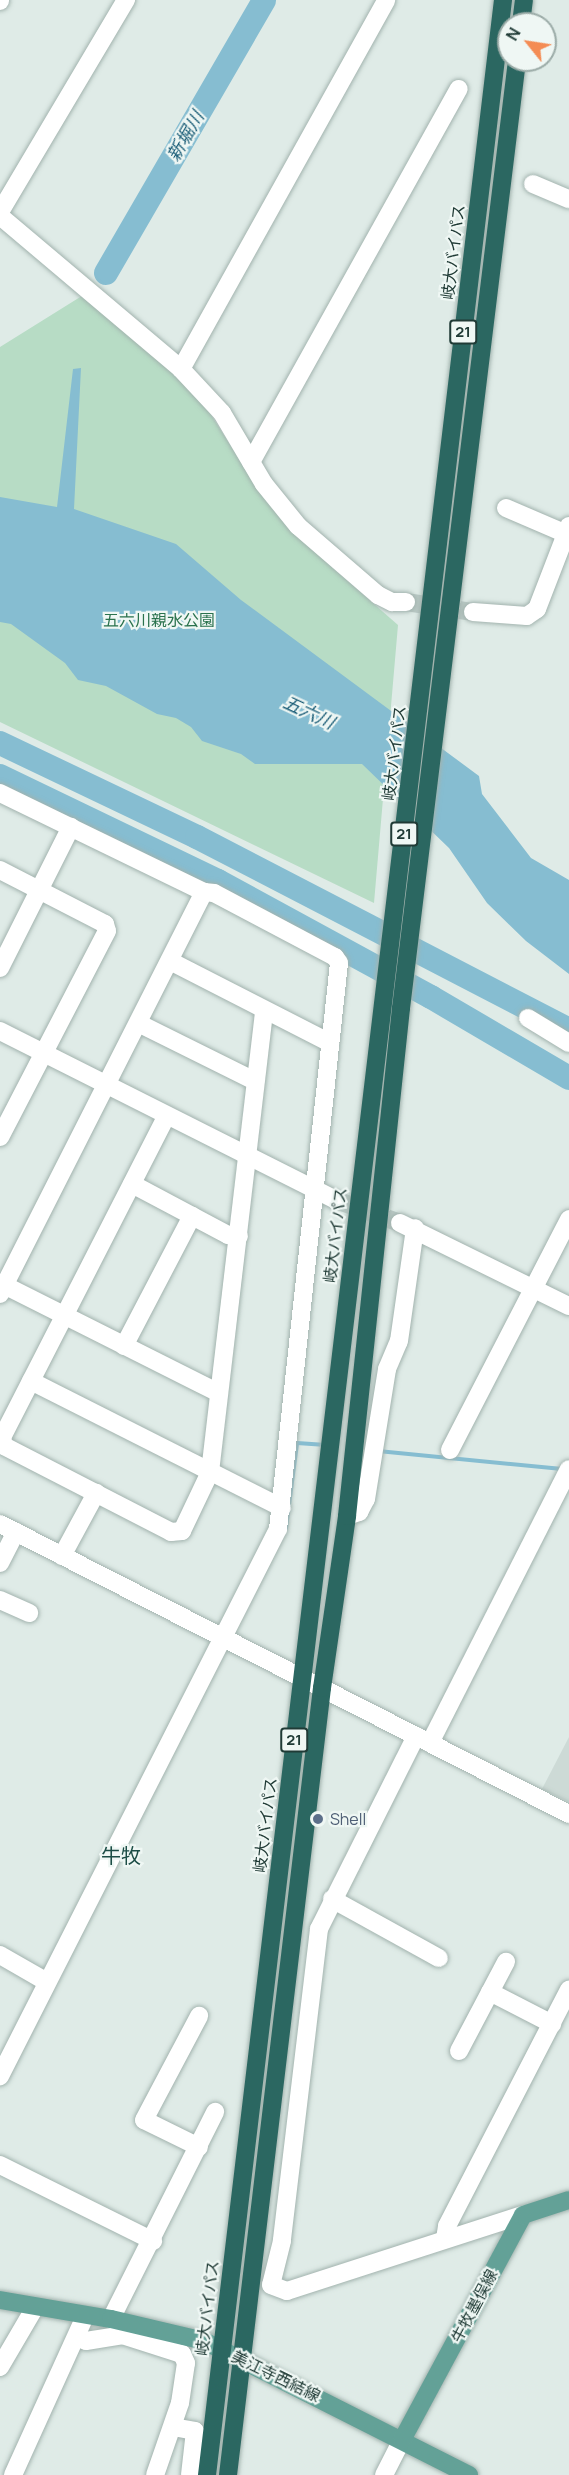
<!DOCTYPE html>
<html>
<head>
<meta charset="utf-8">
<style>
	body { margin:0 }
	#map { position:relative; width:569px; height:2475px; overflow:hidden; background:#dfebe7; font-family:Manrope,"Noto Sans JP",sans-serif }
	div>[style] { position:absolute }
	.built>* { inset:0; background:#cddad6 }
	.green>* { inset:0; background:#b7dcc5 }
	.water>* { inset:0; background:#86bdd1 }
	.stream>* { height:4px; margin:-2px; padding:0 2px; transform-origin:2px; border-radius:2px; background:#86bdd1 }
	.river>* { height:24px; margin:-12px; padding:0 12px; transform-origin:12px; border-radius:12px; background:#86bdd1 }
	.minor-tunnel>* { height:18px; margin-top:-9px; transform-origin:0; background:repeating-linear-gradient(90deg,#b9c8c4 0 18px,transparent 0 27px) }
	.roads { filter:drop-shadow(0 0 2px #a2b3ae) drop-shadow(0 0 2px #a2b3ae) }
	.minor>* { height:18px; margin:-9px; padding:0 9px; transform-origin:9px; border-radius:9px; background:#fff }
	.major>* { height:18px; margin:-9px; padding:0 9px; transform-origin:9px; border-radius:9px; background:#63a197 }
	.highway>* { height:18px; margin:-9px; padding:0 9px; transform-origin:9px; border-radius:9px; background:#2b6761 }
	.dots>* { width:16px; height:16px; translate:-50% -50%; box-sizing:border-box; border:3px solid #eff7f4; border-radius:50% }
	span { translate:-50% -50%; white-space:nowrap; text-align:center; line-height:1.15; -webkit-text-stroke:4.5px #eff7f4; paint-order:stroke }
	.shield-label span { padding:2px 4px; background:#eff7f4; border:2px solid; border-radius:4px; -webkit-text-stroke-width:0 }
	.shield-label { font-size:15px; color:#203b36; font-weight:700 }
	.street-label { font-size:16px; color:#203b36 }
	.park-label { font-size:16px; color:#2a724d }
	.service-label { font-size:16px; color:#4e5e75 }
	.left { translate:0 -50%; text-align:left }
	.water-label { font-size:18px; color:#1a5d77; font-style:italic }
	.quarter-label { font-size:20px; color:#1c4d46 }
	.north { position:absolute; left:497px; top:12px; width:60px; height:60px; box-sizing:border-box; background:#eff7f4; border:2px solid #9caca8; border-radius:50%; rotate:300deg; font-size:16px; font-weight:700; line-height:24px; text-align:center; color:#203b36 }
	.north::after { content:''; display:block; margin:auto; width:21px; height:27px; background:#f48c54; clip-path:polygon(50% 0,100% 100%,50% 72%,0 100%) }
</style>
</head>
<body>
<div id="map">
	<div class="built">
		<div style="clip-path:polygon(569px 1737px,569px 1802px,542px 1789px)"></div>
	</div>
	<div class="green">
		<div style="clip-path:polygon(85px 294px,194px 388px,256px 486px,294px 534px,398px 625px,374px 903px,0 722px,0 347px)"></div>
	</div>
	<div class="water">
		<div style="clip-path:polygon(81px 368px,74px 509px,176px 544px,241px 600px,479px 776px,482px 794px,531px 858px,569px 880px,569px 974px,526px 941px,487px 903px,449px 848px,362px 764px,255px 764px,241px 754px,202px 741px,191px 727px,176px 718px,157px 714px,106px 686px,78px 680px,65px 663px,11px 624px,0 622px,0 497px,57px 507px,73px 369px)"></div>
	</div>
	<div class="stream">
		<div style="left:378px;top:1451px;width:185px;rotate:5.6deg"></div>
		<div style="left:286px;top:1528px;width:86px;rotate:-82.6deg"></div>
		<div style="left:297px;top:1443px;width:29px;rotate:4deg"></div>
	</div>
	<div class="river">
		<div style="left:106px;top:273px;width:315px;rotate:-59.9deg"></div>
		<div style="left:0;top:743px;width:218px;rotate:25.5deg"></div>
		<div style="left:197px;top:837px;width:419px;rotate:27.4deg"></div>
		<div style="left:0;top:776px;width:242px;rotate:25.7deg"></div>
		<div style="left:218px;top:881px;width:243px;rotate:28.6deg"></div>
		<div style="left:431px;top:997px;width:160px;rotate:30.4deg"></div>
	</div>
	<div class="minor-tunnel">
		<div style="left:406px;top:602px;width:68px;rotate:8.5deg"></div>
		<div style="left:336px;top:1200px;width:68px;rotate:19.8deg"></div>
	</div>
	<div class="roads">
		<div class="minor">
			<div style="left:0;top:1px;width:1px;rotate:-90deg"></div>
			<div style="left:533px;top:184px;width:39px;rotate:23deg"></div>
			<div style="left:0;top:212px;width:247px;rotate:-59.3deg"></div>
			<div style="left:0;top:216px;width:237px;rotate:40.2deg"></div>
			<div style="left:181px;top:369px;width:60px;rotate:47deg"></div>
			<div style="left:222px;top:413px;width:82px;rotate:59.4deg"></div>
			<div style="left:264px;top:484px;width:54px;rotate:51deg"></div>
			<div style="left:298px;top:526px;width:106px;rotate:40.8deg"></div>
			<div style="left:378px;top:595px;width:16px;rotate:27deg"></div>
			<div style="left:392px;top:602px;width:14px"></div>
			<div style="left:181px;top:369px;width:422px;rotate:-60.9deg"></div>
			<div style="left:251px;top:462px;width:427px;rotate:-60.9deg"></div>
			<div style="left:506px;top:508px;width:69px;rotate:23.2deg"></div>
			<div style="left:473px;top:612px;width:54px;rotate:4.2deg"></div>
			<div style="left:527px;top:616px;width:12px;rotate:-35deg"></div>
			<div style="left:537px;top:609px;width:89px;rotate:-68.9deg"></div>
			<div style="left:0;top:793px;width:227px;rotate:25.9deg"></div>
			<div style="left:204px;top:892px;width:10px;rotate:6deg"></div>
			<div style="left:214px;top:893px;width:137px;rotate:27.9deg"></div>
			<div style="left:335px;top:957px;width:7px;rotate:56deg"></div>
			<div style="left:339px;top:963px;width:569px;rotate:96.15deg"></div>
			<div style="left:278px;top:1529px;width:614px;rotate:116.94deg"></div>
			<div style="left:0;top:870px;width:118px;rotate:27.2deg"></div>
			<div style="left:105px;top:924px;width:7px;rotate:74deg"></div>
			<div style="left:107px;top:931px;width:232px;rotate:117.4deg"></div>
			<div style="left:170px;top:961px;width:180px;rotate:27.1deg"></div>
			<div style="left:0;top:968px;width:158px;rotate:-63.3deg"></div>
			<div style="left:528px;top:1018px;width:48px;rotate:31.4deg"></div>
			<div style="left:138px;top:1023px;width:131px;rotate:26.4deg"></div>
			<div style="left:0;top:1031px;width:376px;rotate:26.7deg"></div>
			<div style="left:166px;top:1117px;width:360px;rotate:117.1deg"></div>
			<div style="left:2px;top:1438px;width:8px;rotate:76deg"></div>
			<div style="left:4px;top:1446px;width:188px;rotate:27.2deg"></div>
			<div style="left:171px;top:1532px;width:11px;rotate:-5deg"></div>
			<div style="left:182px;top:1531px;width:65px;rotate:-64.6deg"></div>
			<div style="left:210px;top:1472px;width:464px;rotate:-83.3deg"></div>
			<div style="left:132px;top:1184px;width:109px;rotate:28deg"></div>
			<div style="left:228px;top:1235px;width:11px;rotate:5deg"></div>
			<div style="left:400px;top:1223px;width:188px;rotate:26.2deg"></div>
			<div style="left:0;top:1283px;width:245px;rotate:26.7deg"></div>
			<div style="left:0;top:1294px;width:451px;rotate:-63.1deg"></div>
			<div style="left:124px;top:1346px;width:147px;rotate:-62.4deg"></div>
			<div style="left:31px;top:1381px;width:281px;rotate:26.8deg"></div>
			<div style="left:450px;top:1450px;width:260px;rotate:-62.7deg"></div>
			<div style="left:347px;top:1516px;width:13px;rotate:-18deg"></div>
			<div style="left:359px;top:1512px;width:15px;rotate:-62deg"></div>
			<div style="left:366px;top:1499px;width:132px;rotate:-80.8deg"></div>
			<div style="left:387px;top:1369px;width:30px;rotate:-67deg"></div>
			<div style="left:399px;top:1341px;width:114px;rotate:-81.9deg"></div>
			<div style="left:0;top:1524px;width:639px;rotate:27.01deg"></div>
			<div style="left:62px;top:1556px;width:72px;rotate:-61.6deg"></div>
			<div style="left:0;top:1563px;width:35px;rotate:-63deg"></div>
			<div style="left:0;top:1600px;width:32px;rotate:24deg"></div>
			<div style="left:416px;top:1736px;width:216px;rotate:116.7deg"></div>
			<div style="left:319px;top:1929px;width:314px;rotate:96.8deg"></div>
			<div style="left:282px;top:2241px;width:45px;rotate:104deg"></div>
			<div style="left:271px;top:2285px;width:17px;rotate:21deg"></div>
			<div style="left:287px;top:2291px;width:248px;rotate:-17.9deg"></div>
			<div style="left:430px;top:1743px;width:307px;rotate:-63.1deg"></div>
			<div style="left:332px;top:1899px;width:122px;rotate:28.9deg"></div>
			<div style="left:0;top:1955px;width:54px;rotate:29.9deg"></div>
			<div style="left:490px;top:1992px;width:70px;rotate:27.3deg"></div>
			<div style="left:459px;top:2051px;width:101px;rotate:-62.2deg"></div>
			<div style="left:199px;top:2147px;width:61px;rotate:-153.9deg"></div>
			<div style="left:144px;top:2120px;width:118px;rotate:-62.1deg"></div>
			<div style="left:0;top:2165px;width:171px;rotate:26.4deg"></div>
			<div style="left:445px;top:2239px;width:13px;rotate:-81deg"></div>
			<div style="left:447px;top:2226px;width:266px;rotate:-62.7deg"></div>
			<div style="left:111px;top:2319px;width:232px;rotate:-63.3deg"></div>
			<div style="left:77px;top:2336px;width:10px;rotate:29deg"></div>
			<div style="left:86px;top:2341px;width:36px;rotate:-9deg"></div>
			<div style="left:122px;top:2335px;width:63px;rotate:17.6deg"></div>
			<div style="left:182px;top:2354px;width:10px;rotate:66deg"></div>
			<div style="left:186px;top:2363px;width:40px;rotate:98.5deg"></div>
			<div style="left:180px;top:2403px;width:76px;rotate:109.1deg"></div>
			<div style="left:0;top:2367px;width:69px;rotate:-59.7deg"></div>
			<div style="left:173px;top:2427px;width:22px;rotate:10deg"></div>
			<div style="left:195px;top:2431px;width:44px;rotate:96.5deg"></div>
			<div style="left:13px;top:2475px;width:175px;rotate:-65.6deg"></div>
			<div style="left:384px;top:2475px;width:39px;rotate:-63deg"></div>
		</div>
		<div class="major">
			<div style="left:0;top:2300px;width:113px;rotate:9.7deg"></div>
			<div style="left:111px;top:2319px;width:96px;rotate:13.3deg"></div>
			<div style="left:204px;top:2341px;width:297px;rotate:26.8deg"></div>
			<div style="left:402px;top:2440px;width:255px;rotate:-61.7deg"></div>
			<div style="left:523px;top:2215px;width:48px;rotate:-18.1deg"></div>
		</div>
		<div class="highway">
			<div style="left:521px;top:24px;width:24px;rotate:-83deg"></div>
			<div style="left:207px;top:2475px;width:2493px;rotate:-83.18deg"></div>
			<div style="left:228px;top:2475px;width:793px;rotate:-83.19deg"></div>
			<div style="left:322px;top:1688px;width:174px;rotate:-81.7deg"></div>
			<div style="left:347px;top:1516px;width:511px;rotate:-83.93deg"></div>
			<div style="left:401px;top:1008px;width:955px;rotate:-83.02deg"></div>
		</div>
	</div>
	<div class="dots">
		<div style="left:318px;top:1819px;background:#5c6f8a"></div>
	</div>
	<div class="shield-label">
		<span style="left:463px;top:332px">21</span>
		<span style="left:404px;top:834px">21</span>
		<span style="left:294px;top:1740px">21</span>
	</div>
	<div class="street-label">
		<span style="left:453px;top:252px;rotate:-83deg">岐大バイパス</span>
		<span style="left:394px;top:753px;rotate:-83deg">岐大バイパス</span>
		<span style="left:335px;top:1235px;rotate:-83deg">岐大バイパス</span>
		<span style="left:265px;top:1825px;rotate:-83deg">岐大バイパス</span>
		<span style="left:474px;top:2306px;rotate:-62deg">牛牧墨俣線</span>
		<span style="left:207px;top:2308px;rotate:-83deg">岐大バイパス</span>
		<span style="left:276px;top:2376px;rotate:26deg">美江寺西結線</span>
	</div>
	<div class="park-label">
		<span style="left:159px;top:620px">五六川親水公園</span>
	</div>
	<div class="service-label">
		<span class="left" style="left:330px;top:1819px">Shell</span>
	</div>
	<div class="water-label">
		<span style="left:185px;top:136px;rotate:-60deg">新堀川</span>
		<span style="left:309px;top:712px;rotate:25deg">五六川</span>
	</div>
	<div class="quarter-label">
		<span style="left:121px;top:1855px">牛牧</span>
	</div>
	<div class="north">N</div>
</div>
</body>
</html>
